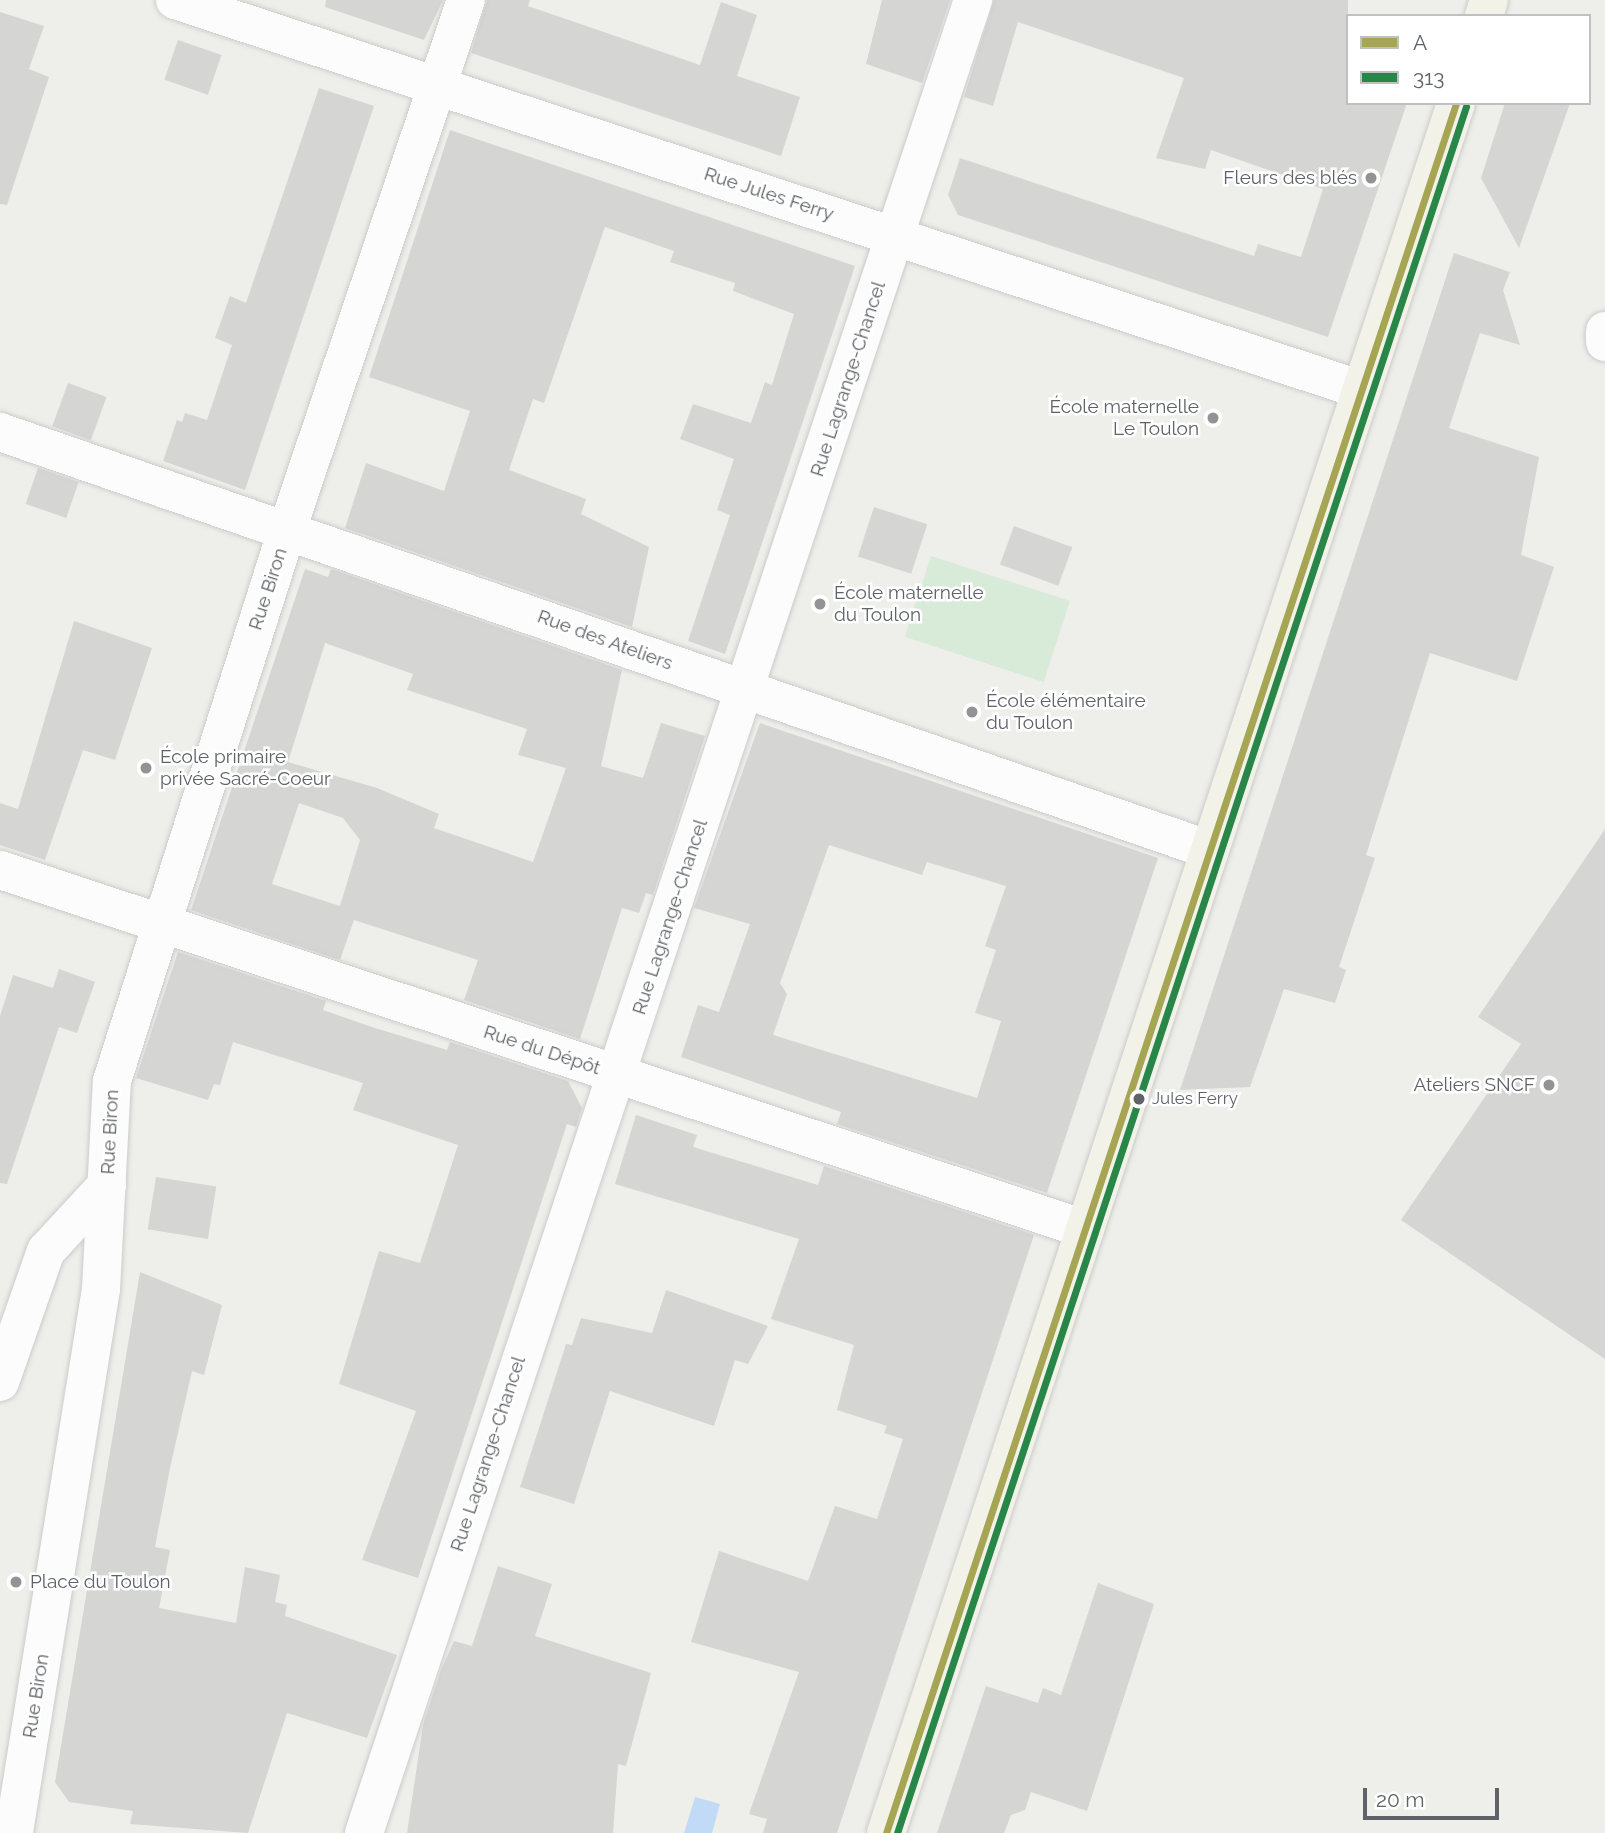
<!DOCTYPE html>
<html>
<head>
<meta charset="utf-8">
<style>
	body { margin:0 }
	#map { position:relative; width:1605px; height:1833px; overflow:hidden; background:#eeeeea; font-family:Raleway,sans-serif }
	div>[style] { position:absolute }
	.green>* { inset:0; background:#d8ead8; transform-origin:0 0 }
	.water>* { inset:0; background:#c1daf6 }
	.building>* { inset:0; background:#d5d5d3; transform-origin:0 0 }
	.roads { filter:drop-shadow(0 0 2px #cbcccb) drop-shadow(0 0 2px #cbcccb) }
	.minor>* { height:38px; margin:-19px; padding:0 19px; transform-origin:19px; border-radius:19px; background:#fcfcfc }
	.major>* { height:38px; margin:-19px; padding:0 19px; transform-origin:19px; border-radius:19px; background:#f3f2e9 }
	.bus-1>* { height:7px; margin:-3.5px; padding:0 3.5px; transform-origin:3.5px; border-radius:3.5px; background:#a6a554 }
	.bus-2>* { height:7px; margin:-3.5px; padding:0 3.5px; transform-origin:3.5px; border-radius:3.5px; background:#278648 }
	.dots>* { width:19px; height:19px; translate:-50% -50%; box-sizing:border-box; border:4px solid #fff; border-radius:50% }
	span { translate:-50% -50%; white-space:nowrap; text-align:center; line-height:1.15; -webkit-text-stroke:5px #fff; paint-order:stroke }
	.bus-label { font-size:17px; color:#5f6267 }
	.left { translate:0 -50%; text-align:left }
	.poi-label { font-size:19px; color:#5f6267 }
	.right { translate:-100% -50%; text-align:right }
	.street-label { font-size:19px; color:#5f6267 }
	.legend { position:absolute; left:1346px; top:14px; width:245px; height:91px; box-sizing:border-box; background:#fff; border:2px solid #bfc0c2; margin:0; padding:9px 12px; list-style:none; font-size:21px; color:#5f6267 }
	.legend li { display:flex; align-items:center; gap:14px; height:35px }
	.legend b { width:35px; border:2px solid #bfc0c2 }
	.scale { position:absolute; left:1363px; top:1788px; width:136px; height:32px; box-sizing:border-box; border:4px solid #5f6267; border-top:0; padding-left:9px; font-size:21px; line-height:24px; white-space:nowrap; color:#5f6267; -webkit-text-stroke:5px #fff; paint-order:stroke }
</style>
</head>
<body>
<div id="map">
	<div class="green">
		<div style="left:931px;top:556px;width:146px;height:85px;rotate:18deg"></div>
	</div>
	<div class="water">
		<div style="clip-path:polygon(695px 1797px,720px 1804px,712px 1833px,684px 1833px)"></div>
	</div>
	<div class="building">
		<div style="clip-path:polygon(326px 0,443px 0,424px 40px,325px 7px)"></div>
		<div style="clip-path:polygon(487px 0,530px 0,528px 6px,700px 65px,721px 2px,757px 15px,737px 76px,800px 97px,781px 156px,471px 53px)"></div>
		<div style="clip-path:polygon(882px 0,950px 0,922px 83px,866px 64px)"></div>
		<div style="clip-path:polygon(994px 0,1348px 0,1348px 103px,1407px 103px,1328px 337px,958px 215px,948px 195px,960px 158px,1254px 256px,1258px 244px,1301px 257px,1323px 189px,1211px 150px,1205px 169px,1156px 158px,1184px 78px,1018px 22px,993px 106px,964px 97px)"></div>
		<div style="clip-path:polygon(0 12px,44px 26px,29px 69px,49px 77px,7px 205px,0 204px)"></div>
		<div style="left:178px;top:40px;width:46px;height:42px;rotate:19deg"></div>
		<div style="clip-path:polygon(319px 88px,374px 106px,245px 490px,163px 461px,177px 420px,182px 422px,185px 413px,207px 420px,232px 345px,215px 338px,230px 296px,246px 303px)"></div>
		<div style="clip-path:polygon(1505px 103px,1570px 103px,1519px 248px,1481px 178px)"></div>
		<div style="clip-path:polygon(450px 130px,855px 266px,725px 654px,688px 641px,730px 515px,717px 510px,734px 459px,680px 439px,693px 404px,751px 423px,765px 382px,772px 385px,794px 314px,733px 291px,735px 283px,670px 262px,674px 251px,605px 227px,544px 403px,533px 399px,509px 470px,586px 499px,581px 514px,649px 547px,632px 627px,345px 528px,366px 463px,444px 491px,470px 411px,369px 377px)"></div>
		<div style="clip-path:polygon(1454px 253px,1510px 272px,1503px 290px,1520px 345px,1480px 333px,1449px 428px,1539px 457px,1521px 555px,1554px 567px,1517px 681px,1430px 653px,1366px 855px,1375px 858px,1339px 967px,1346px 970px,1335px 1003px,1284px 989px,1250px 1087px,1180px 1090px)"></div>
		<div style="left:68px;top:383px;width:41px;height:46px;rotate:20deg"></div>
		<div style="left:38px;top:468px;width:43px;height:38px;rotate:19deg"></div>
		<div style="left:874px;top:507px;width:56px;height:52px;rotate:18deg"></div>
		<div style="left:1014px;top:526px;width:62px;height:41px;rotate:20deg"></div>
		<div style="clip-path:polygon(evenodd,305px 569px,328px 577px,331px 569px,622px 670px,601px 766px,643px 778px,661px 723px,705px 736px,653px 895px,646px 893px,639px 913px,622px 908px,580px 1039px,464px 1000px,478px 960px,354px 920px,340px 960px,191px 910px,305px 569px,325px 643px,413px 674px,407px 690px,527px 729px,518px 755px,566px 768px,533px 862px,434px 828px,439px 814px,377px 788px,288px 762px,325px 643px,305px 569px,299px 803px,343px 818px,360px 840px,340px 906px,272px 884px,299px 803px)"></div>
		<div style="clip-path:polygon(74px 621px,152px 648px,115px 760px,83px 750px,45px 860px,0 845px,0 803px,18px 809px)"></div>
		<div style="clip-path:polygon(evenodd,760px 723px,1158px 858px,1047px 1193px,837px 1124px,841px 1112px,681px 1057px,698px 1005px,719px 1012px,750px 924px,694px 908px,760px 723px,829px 845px,922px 875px,927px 862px,1006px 886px,985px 946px,996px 950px,975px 1013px,1001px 1021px,977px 1098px,773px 1035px,787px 994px,780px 983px,829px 845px)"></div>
		<div style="clip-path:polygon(1605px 829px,1605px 1359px,1401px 1220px,1521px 1044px,1478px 1017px)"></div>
		<div style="clip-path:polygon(178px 952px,326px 1001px,323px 1010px,372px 1027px,447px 1050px,450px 1042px,568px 1081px,582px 1108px,576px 1127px,567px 1124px,418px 1578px,362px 1560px,416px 1411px,339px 1384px,379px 1251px,420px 1263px,458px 1145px,353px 1110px,363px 1083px,233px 1042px,220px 1085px,214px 1084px,208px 1100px,136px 1078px)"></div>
		<div style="clip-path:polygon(59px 969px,95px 982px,77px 1033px,59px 1027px,7px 1184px,0 1183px,0 1016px,13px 975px,53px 988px)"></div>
		<div style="clip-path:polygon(636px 1115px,697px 1135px,693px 1147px,818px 1185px,824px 1166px,1034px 1235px,837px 1833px,763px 1833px,767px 1819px,749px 1814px,799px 1672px,691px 1642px,719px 1551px,808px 1581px,835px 1506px,877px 1519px,903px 1439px,884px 1433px,887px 1426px,837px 1410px,854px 1345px,771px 1319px,799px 1239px,615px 1184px)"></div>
		<div style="left:156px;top:1177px;width:61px;height:53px;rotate:9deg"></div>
		<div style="clip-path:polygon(140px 1272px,222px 1305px,204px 1375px,192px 1371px,170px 1468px,155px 1547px,170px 1550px,159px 1608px,236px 1623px,245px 1567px,280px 1575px,275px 1602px,287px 1605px,285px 1616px,397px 1655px,367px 1738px,287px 1713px,248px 1833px,130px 1824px,133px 1811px,69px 1802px,55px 1782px)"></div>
		<div style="clip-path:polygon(666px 1290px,768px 1326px,748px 1364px,735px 1360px,714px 1426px,610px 1391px,574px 1504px,520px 1487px,566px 1344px,572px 1345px,581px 1318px,652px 1333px)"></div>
		<div style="clip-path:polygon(498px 1566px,552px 1584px,535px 1636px,651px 1673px,626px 1766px,618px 1764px,613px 1833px,407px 1833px,423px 1725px,441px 1670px,454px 1641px,472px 1646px)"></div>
		<div style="clip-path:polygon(1098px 1583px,1154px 1604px,1087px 1811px,1031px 1792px,1025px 1810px,1011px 1815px,1004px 1833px,937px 1833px,986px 1686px,1038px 1703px,1043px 1688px,1061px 1695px)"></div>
	</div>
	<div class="roads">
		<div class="minor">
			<div style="left:175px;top:0;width:1249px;rotate:18.19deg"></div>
			<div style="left:1605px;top:331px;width:11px;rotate:90deg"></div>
			<div style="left:0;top:432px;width:1280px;rotate:19.06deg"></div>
			<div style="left:0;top:870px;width:1143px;rotate:18.31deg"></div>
			<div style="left:0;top:1382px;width:139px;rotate:-70.7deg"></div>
			<div style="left:46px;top:1251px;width:90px;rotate:-47.3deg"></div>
			<div style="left:14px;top:1832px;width:550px;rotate:-80.9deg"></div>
			<div style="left:101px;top:1289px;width:208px;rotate:-87deg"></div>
			<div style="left:112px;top:1081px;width:581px;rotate:-72.38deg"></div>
			<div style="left:288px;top:527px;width:556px;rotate:-71.34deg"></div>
			<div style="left:364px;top:1833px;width:1932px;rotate:-71.62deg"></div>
		</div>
		<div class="major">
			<div style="left:1484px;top:16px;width:17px;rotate:-73deg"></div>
			<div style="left:886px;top:1833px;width:1821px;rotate:-71.76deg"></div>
		</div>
	</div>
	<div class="bus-1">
		<div style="left:886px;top:1833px;width:1821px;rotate:-71.76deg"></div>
	</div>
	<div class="bus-2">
		<div style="left:897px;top:1833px;width:1818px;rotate:-71.76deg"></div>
	</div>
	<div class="dots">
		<div style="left:1371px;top:178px;background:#919395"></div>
		<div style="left:1213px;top:418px;background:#919395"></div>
		<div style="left:820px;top:604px;background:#919395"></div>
		<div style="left:972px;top:712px;background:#919395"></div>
		<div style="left:146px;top:768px;background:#919395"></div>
		<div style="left:1549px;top:1085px;background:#919395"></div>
		<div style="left:1139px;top:1099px;background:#5f6267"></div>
		<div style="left:16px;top:1582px;background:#919395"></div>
	</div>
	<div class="bus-label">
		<span class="left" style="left:1152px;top:1099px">Jules Ferry</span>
	</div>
	<div class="poi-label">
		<span class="right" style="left:1357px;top:178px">Fleurs des blés</span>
		<span class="right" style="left:1199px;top:418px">École maternelle<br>Le Toulon</span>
		<span class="left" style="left:834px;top:604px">École maternelle<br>du Toulon</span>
		<span class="left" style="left:986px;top:712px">École élémentaire<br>du Toulon</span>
		<span class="left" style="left:160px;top:768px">École primaire<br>privée Sacré-Coeur</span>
		<span class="right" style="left:1535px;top:1085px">Ateliers SNCF</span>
		<span class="left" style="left:30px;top:1582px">Place du Toulon</span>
	</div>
	<div class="street-label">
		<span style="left:769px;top:194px;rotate:18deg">Rue Jules Ferry</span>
		<span style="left:848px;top:379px;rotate:-72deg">Rue Lagrange-Chancel</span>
		<span style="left:268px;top:589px;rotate:-72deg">Rue Biron</span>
		<span style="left:605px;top:640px;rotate:20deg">Rue des Ateliers</span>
		<span style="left:670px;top:917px;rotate:-72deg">Rue Lagrange-Chancel</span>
		<span style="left:542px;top:1050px;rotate:18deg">Rue du Dépôt</span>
		<span style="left:110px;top:1132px;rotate:-87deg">Rue Biron</span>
		<span style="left:488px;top:1454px;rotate:-72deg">Rue Lagrange-Chancel</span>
		<span style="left:36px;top:1696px;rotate:-81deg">Rue Biron</span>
	</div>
	<ul class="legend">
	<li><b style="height:9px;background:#a6a554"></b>A</li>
	<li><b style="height:9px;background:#278648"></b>313</li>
	</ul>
	<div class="scale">20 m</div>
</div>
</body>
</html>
